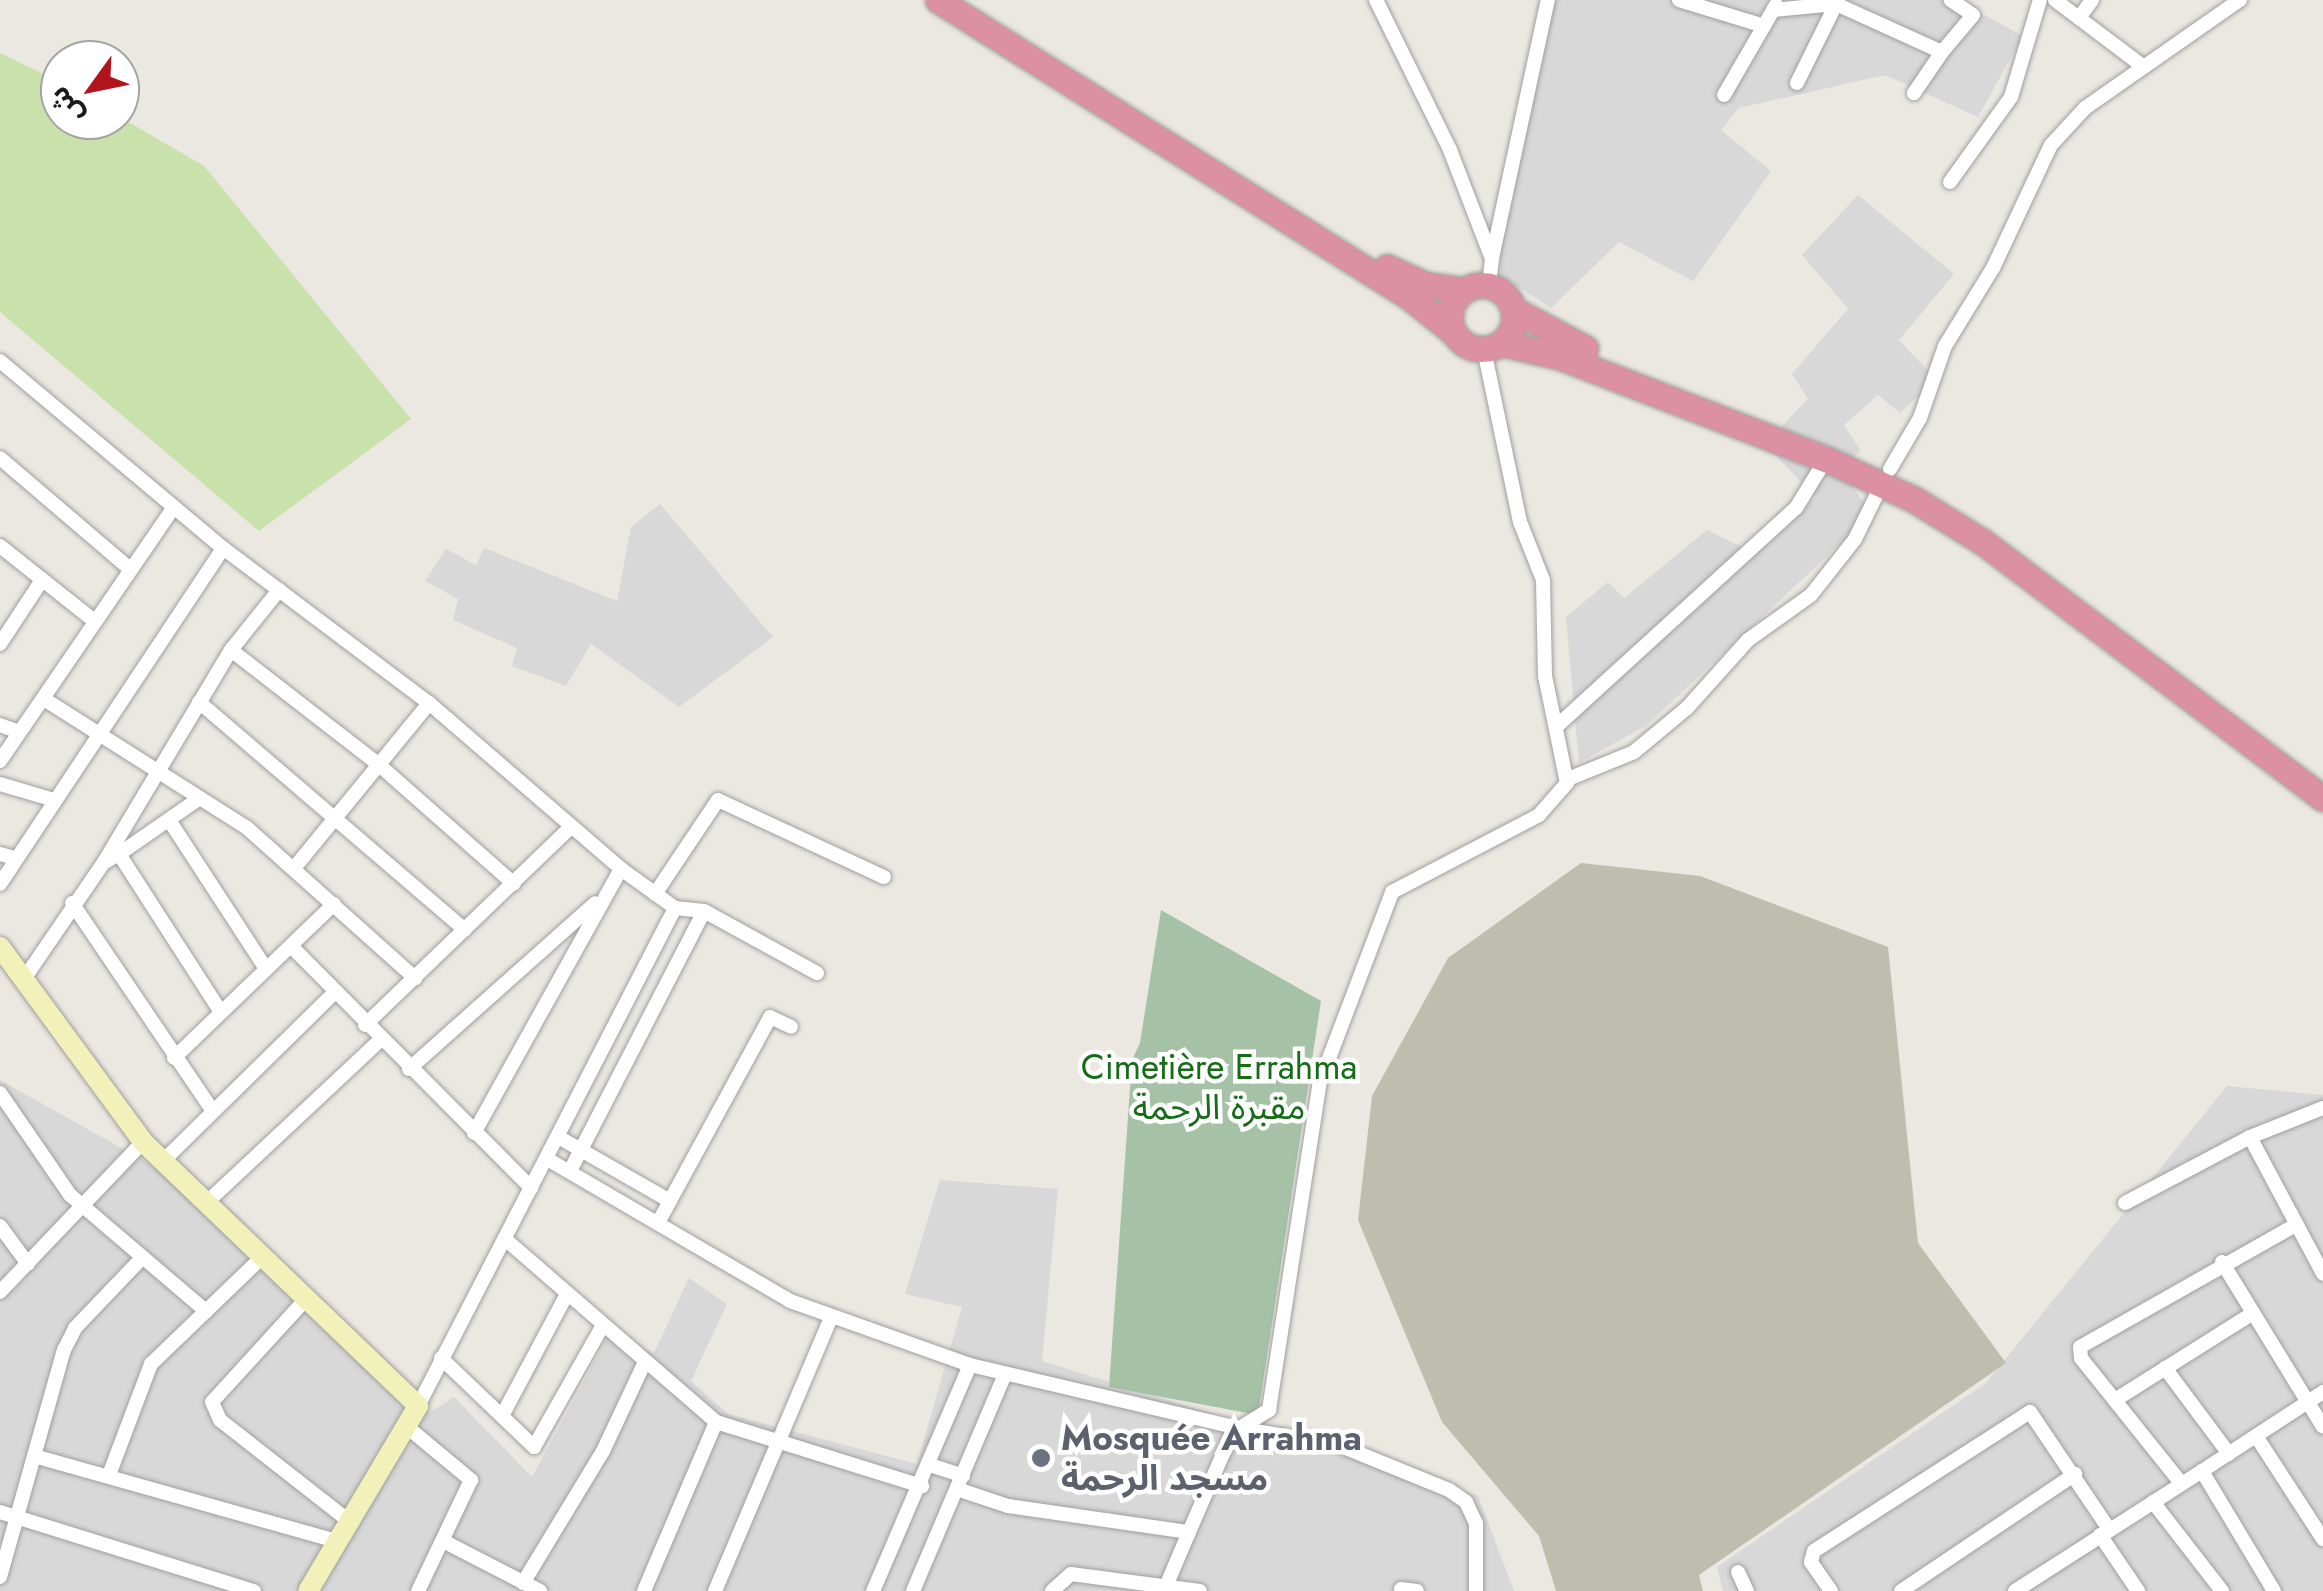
<!DOCTYPE html>
<html>
<head>
<meta charset="utf-8">
<style>
	body { margin:0 }
	#map { position:relative; width:2323px; height:1591px; overflow:hidden; background:#ebe7e1; font-family:Jost,"Noto Sans Arabic",sans-serif }
	div>[style] { position:absolute }
	.residential>* { inset:0; background:#d9d8d8 }
	.construction>* { inset:0; background:#bfbeae }
	.grass>* { inset:0; background:#c9e1ab }
	.cemetery>* { inset:0; background:#a5c2a7 }
	.roads { filter:drop-shadow(0 0 2px #9f9f9f) drop-shadow(0 0 2px #9f9f9f) }
	.street>* { height:14px; margin:-7px; padding:0 7px; transform-origin:7px; border-radius:7px; background:#fff }
	.secondary>* { height:20px; margin:-10px; padding:0 10px; transform-origin:10px; border-radius:10px; background:#f2f1b9 }
	.highway>* { height:25px; margin:-12.5px; padding:0 12.5px; transform-origin:12.5px; border-radius:12.5px; background:#dc90a3 }
	.highway>.ring { margin:-12.5px; padding:0; box-sizing:content-box; background:none; border:25px solid #dc90a3; border-radius:50% }
	.dots>* { width:28px; height:28px; translate:-50% -50%; box-sizing:border-box; border:5px solid #fff; border-radius:50% }
	span { translate:-50% -50%; white-space:nowrap; text-align:center; line-height:1.15; -webkit-text-stroke:9px #fff; paint-order:stroke }
	.park-label { font-size:35px; color:#166c17 }
	.worship-label { font-size:35px; color:#5b616d; font-weight:700 }
	.left { translate:0 -50%; text-align:left }
	.north { position:absolute; left:40px; top:40px; width:100px; height:100px; box-sizing:border-box; background:#fff; border:2px solid #a4a4a4; border-radius:50%; rotate:237deg; font-size:28px; font-weight:700; line-height:40px; text-align:center; color:#1b1b1b }
	.north::after { content:''; display:block; margin:auto; width:35px; height:45px; background:#b2141e; clip-path:polygon(50% 0,100% 100%,50% 72%,0 100%) }
</style>
</head>
<body>
<div id="map">
	<div class="residential">
		<div style="clip-path:polygon(1551px 0,1957px 0,2023px 36px,1978px 117px,1885px 75px,1739px 108px,1721px 130px,1771px 171px,1693px 281px,1619px 242px,1551px 308px,1500px 275px,1502px 224px)"></div>
		<div style="clip-path:polygon(1858px 195px,1954px 274px,1899px 340px,1936px 379px,1900px 413px,1878px 395px,1844px 425px,1861px 451px,1840px 469px,1872px 514px,1647px 725px,1579px 763px,1566px 617px,1608px 582px,1624px 598px,1707px 530px,1750px 551px,1816px 497px,1764px 444px,1808px 399px,1792px 374px,1848px 309px,1802px 255px)"></div>
		<div style="clip-path:polygon(660px 504px,773px 637px,679px 707px,591px 644px,566px 686px,512px 666px,517px 648px,453px 620px,458px 599px,425px 581px,446px 549px,476px 565px,484px 548px,617px 601px,631px 527px)"></div>
		<div style="clip-path:polygon(0 1080px,227px 1207px,429px 1413px,454px 1397px,532px 1477px,610px 1333px,654px 1353px,689px 1278px,727px 1304px,691px 1381px,728px 1414px,917px 1464px,962px 1307px,905px 1294px,940px 1180px,1058px 1189px,1042px 1361px,1478px 1496px,1514px 1591px,0 1591px)"></div>
		<div style="clip-path:polygon(2227px 1086px,2323px 1095px,2323px 1591px,1723px 1591px,1717px 1567px,1986px 1383px)"></div>
	</div>
	<div class="construction">
		<div style="clip-path:polygon(1581px 863px,1700px 876px,1888px 947px,1918px 1243px,2006px 1363px,1699px 1575px,1703px 1591px,1556px 1591px,1539px 1536px,1442px 1422px,1358px 1220px,1372px 1096px,1448px 958px)"></div>
	</div>
	<div class="grass">
		<div style="clip-path:polygon(0 53px,60px 82px,60px 120px,120px 117px,204px 166px,411px 419px,259px 531px,0 312px)"></div>
	</div>
	<div class="cemetery">
		<div style="clip-path:polygon(1161px 910px,1321px 1001px,1258px 1415px,1109px 1387px,1132px 1060px,1140px 1043px)"></div>
	</div>
	<div class="roads">
		<div class="street">
			<div style="left:1376px;top:0;width:167px;rotate:63.7deg"></div>
			<div style="left:1450px;top:150px;width:117px;rotate:68.9deg"></div>
			<div style="left:1492px;top:259px;width:26px;rotate:97deg"></div>
			<div style="left:1679px;top:0;width:89px;rotate:17deg"></div>
			<div style="left:2055px;top:0;width:111px;rotate:37deg"></div>
			<div style="left:1773px;top:10px;width:63px;rotate:-5.4deg"></div>
			<div style="left:1836px;top:4px;width:116px;rotate:24.4deg"></div>
			<div style="left:1942px;top:52px;width:50px;rotate:124.3deg"></div>
			<div style="left:2079px;top:18px;width:22px;rotate:-54deg"></div>
			<div style="left:1942px;top:52px;width:48px;rotate:-50deg"></div>
			<div style="left:1973px;top:15px;width:27px;rotate:-146deg"></div>
			<div style="left:1797px;top:83px;width:93px;rotate:-63.7deg"></div>
			<div style="left:1724px;top:95px;width:104px;rotate:-60deg"></div>
			<div style="left:1950px;top:182px;width:105px;rotate:-54.3deg"></div>
			<div style="left:2011px;top:97px;width:101px;rotate:-73.4deg"></div>
			<div style="left:1492px;top:258px;width:264px;rotate:-77.8deg"></div>
			<div style="left:0;top:361px;width:291px;rotate:40deg"></div>
			<div style="left:223px;top:548px;width:258px;rotate:37deg"></div>
			<div style="left:429px;top:703px;width:254px;rotate:40.8deg"></div>
			<div style="left:621px;top:869px;width:67px;rotate:35.8deg"></div>
			<div style="left:675px;top:908px;width:29px;rotate:6deg"></div>
			<div style="left:704px;top:911px;width:129px;rotate:28.8deg"></div>
			<div style="left:0;top:458px;width:170px;rotate:40.5deg"></div>
			<div style="left:1890px;top:469px;width:59px;rotate:-59.5deg"></div>
			<div style="left:1920px;top:418px;width:76px;rotate:-70.9deg"></div>
			<div style="left:1945px;top:346px;width:92px;rotate:-58.4deg"></div>
			<div style="left:1993px;top:268px;width:136px;rotate:-64.8deg"></div>
			<div style="left:2051px;top:145px;width:50px;rotate:-47.4deg"></div>
			<div style="left:2085px;top:108px;width:189px;rotate:-34.9deg"></div>
			<div style="left:0;top:546px;width:119px;rotate:38.5deg"></div>
			<div style="left:0;top:644px;width:77px;rotate:-56.7deg"></div>
			<div style="left:231px;top:650px;width:186px;rotate:37.8deg"></div>
			<div style="left:378px;top:764px;width:181px;rotate:41.4deg"></div>
			<div style="left:44px;top:699px;width:239px;rotate:32.4deg"></div>
			<div style="left:246px;top:827px;width:227px;rotate:41.8deg"></div>
			<div style="left:199px;top:702px;width:350px;rotate:40.6deg"></div>
			<div style="left:0;top:725px;width:20px;rotate:20deg"></div>
			<div style="left:1557px;top:726px;width:323px;rotate:-42.4deg"></div>
			<div style="left:1796px;top:508px;width:57px;rotate:-58.5deg"></div>
			<div style="left:0;top:761px;width:308px;rotate:-55.6deg"></div>
			<div style="left:1568px;top:779px;width:71px;rotate:-22.2deg"></div>
			<div style="left:1634px;top:752px;width:69px;rotate:-39.7deg"></div>
			<div style="left:1687px;top:708px;width:91px;rotate:-48.1deg"></div>
			<div style="left:1748px;top:640px;width:77px;rotate:-35.5deg"></div>
			<div style="left:1811px;top:595px;width:71px;rotate:-51.8deg"></div>
			<div style="left:1855px;top:539px;width:61px;rotate:-63.9deg"></div>
			<div style="left:0;top:784px;width:56px;rotate:16.5deg"></div>
			<div style="left:169px;top:820px;width:178px;rotate:56.9deg"></div>
			<div style="left:0;top:854px;width:16px;rotate:15deg"></div>
			<div style="left:119px;top:854px;width:98px;rotate:-34.7deg"></div>
			<div style="left:105px;top:862px;width:16px;rotate:-30deg"></div>
			<div style="left:119px;top:854px;width:188px;rotate:57.2deg"></div>
			<div style="left:295px;top:867px;width:212px;rotate:-50.7deg"></div>
			<div style="left:0;top:884px;width:403px;rotate:-56.4deg"></div>
			<div style="left:655px;top:894px;width:113px;rotate:-56.2deg"></div>
			<div style="left:718px;top:800px;width:183px;rotate:24.9deg"></div>
			<div style="left:72px;top:903px;width:248px;rotate:55.9deg"></div>
			<div style="left:291px;top:946px;width:341px;rotate:45.2deg"></div>
			<div style="left:26px;top:976px;width:138px;rotate:-55.6deg"></div>
			<div style="left:104px;top:862px;width:247px;rotate:-59.1deg"></div>
			<div style="left:231px;top:650px;width:77px;rotate:-51.3deg"></div>
			<div style="left:365px;top:1025px;width:286px;rotate:-43.9deg"></div>
			<div style="left:174px;top:1058px;width:222px;rotate:-43.9deg"></div>
			<div style="left:409px;top:1069px;width:249px;rotate:-41.7deg"></div>
			<div style="left:0;top:1093px;width:124px;rotate:55.5deg"></div>
			<div style="left:70px;top:1195px;width:179px;rotate:40.5deg"></div>
			<div style="left:474px;top:1133px;width:302px;rotate:-60.9deg"></div>
			<div style="left:2250px;top:1137px;width:155px;rotate:61.9deg"></div>
			<div style="left:560px;top:1138px;width:127px;rotate:29.8deg"></div>
			<div style="left:549px;top:1160px;width:279px;rotate:30.3deg"></div>
			<div style="left:790px;top:1301px;width:191px;rotate:19.6deg"></div>
			<div style="left:970px;top:1365px;width:246px;rotate:113.2deg"></div>
			<div style="left:162px;top:1162px;width:243px;rotate:-44.5deg"></div>
			<div style="left:570px;top:1171px;width:292px;rotate:-62.7deg"></div>
			<div style="left:206px;top:1203px;width:237px;rotate:-43.1deg"></div>
			<div style="left:2125px;top:1203px;width:141px;rotate:-27.8deg"></div>
			<div style="left:2250px;top:1137px;width:79px;rotate:-21.7deg"></div>
			<div style="left:659px;top:1221px;width:232px;rotate:-61.4deg"></div>
			<div style="left:770px;top:1017px;width:23px;rotate:25deg"></div>
			<div style="left:0;top:1226px;width:47px;rotate:53.6deg"></div>
			<div style="left:505px;top:1239px;width:279px;rotate:40.9deg"></div>
			<div style="left:716px;top:1422px;width:216px;rotate:17.3deg"></div>
			<div style="left:2222px;top:1262px;width:193px;rotate:58.5deg"></div>
			<div style="left:0;top:1292px;width:207px;rotate:-46.4deg"></div>
			<div style="left:306px;top:1299px;width:139px;rotate:132.4deg"></div>
			<div style="left:212px;top:1402px;width:20px;rotate:66deg"></div>
			<div style="left:220px;top:1420px;width:165px;rotate:38.1deg"></div>
			<div style="left:441px;top:1358px;width:129px;rotate:43.7deg"></div>
			<div style="left:534px;top:1447px;width:140px;rotate:-60.5deg"></div>
			<div style="left:970px;top:1365px;width:279px;rotate:13.2deg"></div>
			<div style="left:1242px;top:1429px;width:95px;rotate:9.1deg"></div>
			<div style="left:1336px;top:1444px;width:122px;rotate:22.2deg"></div>
			<div style="left:1449px;top:1490px;width:21px;rotate:35deg"></div>
			<div style="left:1466px;top:1502px;width:23px;rotate:65deg"></div>
			<div style="left:1476px;top:1523px;width:68px;rotate:90deg"></div>
			<div style="left:2165px;top:1368px;width:107px;rotate:53.3deg"></div>
			<div style="left:2115px;top:1400px;width:163px;rotate:-32.2deg"></div>
			<div style="left:418px;top:1406px;width:560px;rotate:-62.7deg"></div>
			<div style="left:503px;top:1414px;width:136px;rotate:-61.9deg"></div>
			<div style="left:406px;top:1426px;width:85px;rotate:39.7deg"></div>
			<div style="left:471px;top:1480px;width:123px;rotate:115.5deg"></div>
			<div style="left:2256px;top:1436px;width:123px;rotate:57deg"></div>
			<div style="left:34px;top:1456px;width:315px;rotate:15.7deg"></div>
			<div style="left:930px;top:1465px;width:35px;rotate:18deg"></div>
			<div style="left:109px;top:1475px;width:119px;rotate:-69.3deg"></div>
			<div style="left:151px;top:1364px;width:154px;rotate:-43.9deg"></div>
			<div style="left:2181px;top:1483px;width:160px;rotate:-128.7deg"></div>
			<div style="left:2081px;top:1358px;width:11px;rotate:-95deg"></div>
			<div style="left:2080px;top:1347px;width:249px;rotate:-29.5deg"></div>
			<div style="left:957px;top:1489px;width:54px;rotate:18.4deg"></div>
			<div style="left:1008px;top:1506px;width:183px;rotate:8.2deg"></div>
			<div style="left:1189px;top:1532px;width:64px;rotate:113deg"></div>
			<div style="left:2153px;top:1502px;width:113px;rotate:52.2deg"></div>
			<div style="left:0;top:1512px;width:266px;rotate:17.3deg"></div>
			<div style="left:1189px;top:1532px;width:108px;rotate:-66.5deg"></div>
			<div style="left:1232px;top:1433px;width:44px;rotate:-31.9deg"></div>
			<div style="left:1269px;top:1410px;width:332px;rotate:-81.2deg"></div>
			<div style="left:1320px;top:1082px;width:203px;rotate:-69.2deg"></div>
			<div style="left:1392px;top:892px;width:166px;rotate:-27.6deg"></div>
			<div style="left:1539px;top:815px;width:43px;rotate:-48.8deg"></div>
			<div style="left:1567px;top:783px;width:109px;rotate:-101.6deg"></div>
			<div style="left:1545px;top:676px;width:96px;rotate:-91.2deg"></div>
			<div style="left:1543px;top:580px;width:62px;rotate:-111.6deg"></div>
			<div style="left:1520px;top:522px;width:177px;rotate:-101.8deg"></div>
			<div style="left:2100px;top:1535px;width:68px;rotate:55.8deg"></div>
			<div style="left:445px;top:1542px;width:107px;rotate:27.3deg"></div>
			<div style="left:1738px;top:1572px;width:21px;rotate:65deg"></div>
			<div style="left:0;top:1577px;width:236px;rotate:-74.3deg"></div>
			<div style="left:64px;top:1350px;width:25px;rotate:-63deg"></div>
			<div style="left:75px;top:1328px;width:94px;rotate:-46.3deg"></div>
			<div style="left:523px;top:1583px;width:154px;rotate:-58.8deg"></div>
			<div style="left:603px;top:1451px;width:96px;rotate:-64.8deg"></div>
			<div style="left:1401px;top:1589px;width:16px;rotate:7deg"></div>
			<div style="left:644px;top:1591px;width:184px;rotate:-66.9deg"></div>
			<div style="left:715px;top:1591px;width:297px;rotate:-67deg"></div>
			<div style="left:913px;top:1591px;width:236px;rotate:-67deg"></div>
			<div style="left:1052px;top:1591px;width:25px;rotate:-42deg"></div>
			<div style="left:1071px;top:1574px;width:130px;rotate:7.5deg"></div>
			<div style="left:1831px;top:1591px;width:35px;rotate:-125deg"></div>
			<div style="left:1811px;top:1562px;width:11px;rotate:-75deg"></div>
			<div style="left:1814px;top:1551px;width:257px;rotate:-32.8deg"></div>
			<div style="left:2030px;top:1412px;width:141px;rotate:56deg"></div>
			<div style="left:1901px;top:1591px;width:210px;rotate:-33.9deg"></div>
			<div style="left:2015px;top:1591px;width:222px;rotate:-32.7deg"></div>
			<div style="left:2274px;top:1591px;width:140px;rotate:-121deg"></div>
			<div style="left:2202px;top:1471px;width:145px;rotate:-33.1deg"></div>
		</div>
		<div class="secondary">
			<div style="left:0;top:947px;width:242px;rotate:53.7deg"></div>
			<div style="left:143px;top:1142px;width:381px;rotate:43.8deg"></div>
			<div style="left:418px;top:1406px;width:215px;rotate:120.7deg"></div>
		</div>
		<div class="highway">
			<div style="left:938px;top:0;width:559px;rotate:32.21deg"></div>
			<div style="left:1411px;top:298px;width:54px;rotate:39deg"></div>
			<div style="left:1387px;top:267px;width:43px;rotate:24.8deg"></div>
			<div style="left:1426px;top:285px;width:37px;rotate:8deg"></div>
			<div class="ring" style="left:1450px;top:285px;width:39px;height:39px"></div>
			<div style="left:1514px;top:310px;width:81px;rotate:28.2deg"></div>
			<div style="left:1501px;top:343px;width:62px;rotate:13.1deg"></div>
			<div style="left:1561px;top:357px;width:284px;rotate:21.1deg"></div>
			<div style="left:1826px;top:459px;width:98px;rotate:24.7deg"></div>
			<div style="left:1915px;top:500px;width:80px;rotate:31.7deg"></div>
			<div style="left:1983px;top:542px;width:426px;rotate:37deg"></div>
		</div>
	</div>
	<div class="dots">
		<div style="left:1041px;top:1458px;background:#6b7280"></div>
	</div>
	<div class="park-label">
		<span style="left:1219px;top:1087px">Cimetière Errahma<br>مقبرة الرحمة</span>
	</div>
	<div class="worship-label">
		<span class="left" style="left:1061px;top:1458px">Mosquée Arrahma<br>مسجد الرحمة</span>
	</div>
	<div class="north">ش</div>
</div>
</body>
</html>
